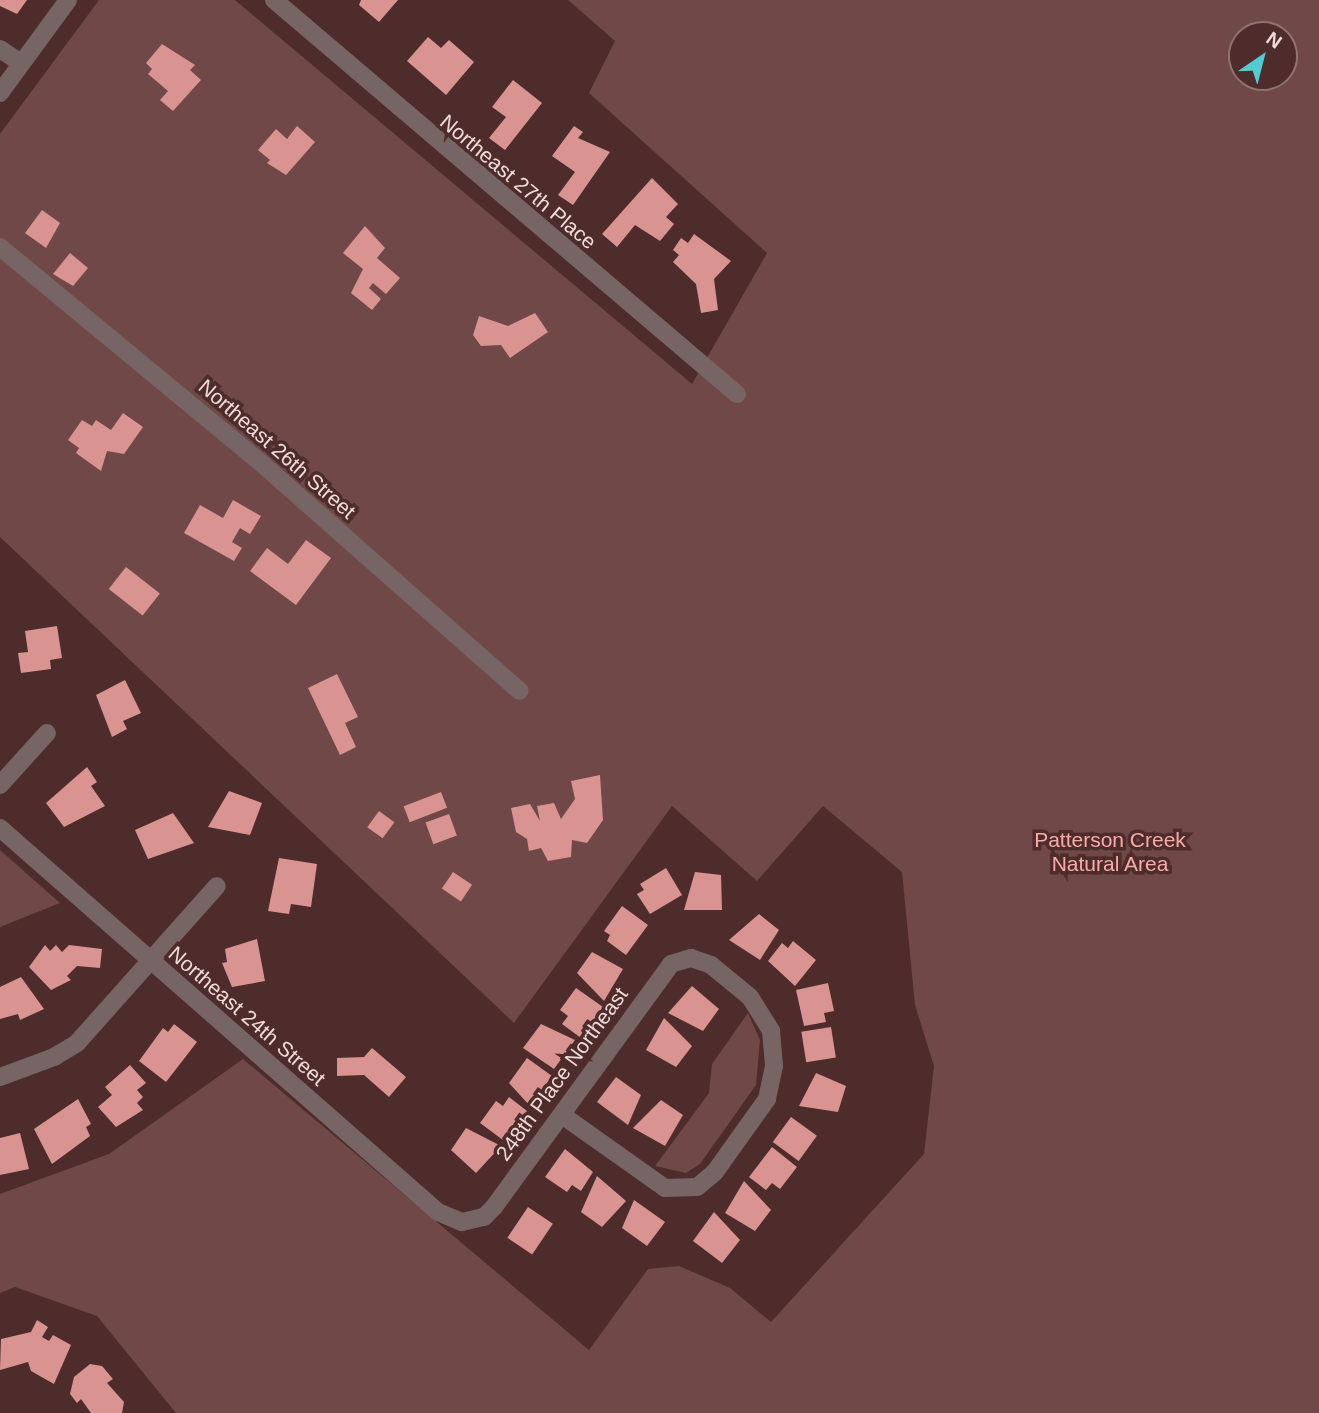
<!DOCTYPE html>
<html>
<head>
<meta charset="utf-8">
<style>
	body { margin:0 }
	#map { position:relative; width:1319px; height:1413px; overflow:hidden; background:#4d2c2b; font-family:Arial,sans-serif }
	div>[style] { position:absolute }
	.green>* { inset:0; background:#704847 }
	.building>* { inset:0; background:#d99492; transform-origin:0 0 }
	.minor>* { height:18px; margin:-9px; padding:0 9px; transform-origin:9px; border-radius:9px; background:#766564 }
	.tertiary>* { height:18px; margin:-9px; padding:0 9px; transform-origin:9px; border-radius:9px; background:#766564 }
	span { translate:-50% -50%; white-space:nowrap; text-align:center; line-height:1.15; -webkit-text-stroke:7px #4d2c2b; paint-order:stroke }
	.street-label { font-size:21px; color:#f1dbda }
	.park-label { font-size:21px; color:#f8aba8 }
	.north { position:absolute; left:1228px; top:21px; width:70px; height:70px; box-sizing:border-box; background:#4d2c2b; border:2px solid #8f7271; border-radius:50%; rotate:35deg; font-size:19px; font-weight:700; line-height:28px; text-align:center; color:#f1dbda }
	.north::after { content:''; display:block; margin:auto; width:24px; height:32px; background:#51ccd1; clip-path:polygon(50% 0,100% 100%,50% 72%,0 100%) }
</style>
</head>
<body>
<div id="map">
	<div class="green">
		<div style="clip-path:polygon(evenodd,99px 0,235px 0,692px 384px,767px 253px,589px 93px,615px 41px,568px 0,1319px 0,1319px 1413px,176px 1413px,97px 1316px,15px 1287px,0 1293px,0 1194px,109px 1154px,243px 1059px,589px 1350px,648px 1269px,679px 1266px,730px 1288px,771px 1322px,924px 1154px,934px 1066px,915px 1005px,902px 872px,823px 806px,757px 881px,672px 806px,514px 1023px,0 537px,0 134px,99px 0,1242px 35px,1284px 35px,1284px 77px,1242px 77px,1242px 35px)"></div>
		<div style="clip-path:polygon(0 850px,60px 903px,0 927px)"></div>
		<div style="clip-path:polygon(748px 1013px,760px 1040px,756px 1085px,700px 1164px,686px 1173px,655px 1166px,709px 1093px,712px 1064px)"></div>
	</div>
	<div class="building">
		<div style="clip-path:polygon(0 0,27px 0,17px 14px,0 6px)"></div>
		<div style="clip-path:polygon(361px 0,398px 0,379px 22px,359px 5px)"></div>
		<div style="clip-path:polygon(428px 37px,441px 48px,449px 40px,474px 62px,446px 95px,407px 61px)"></div>
		<div style="clip-path:polygon(162px 44px,195px 65px,190px 70px,201px 80px,173px 111px,160px 100px,168px 91px,148px 74px,152px 69px,146px 63px)"></div>
		<div style="clip-path:polygon(513px 80px,542px 103px,505px 150px,489px 138px,506px 117px,492px 107px)"></div>
		<div style="clip-path:polygon(297px 126px,315px 142px,286px 175px,267px 163px,270px 160px,258px 150px,276px 129px,287px 139px)"></div>
		<div style="clip-path:polygon(574px 126px,583px 132px,578px 138px,610px 152px,573px 205px,558px 195px,575px 172px,552px 156px)"></div>
		<div style="clip-path:polygon(652px 178px,678px 204px,666px 217px,674px 224px,660px 241px,635px 225px,617px 247px,602px 234px)"></div>
		<div style="clip-path:polygon(42px 210px,60px 223px,46px 248px,25px 233px)"></div>
		<div style="clip-path:polygon(365px 226px,385px 248px,377px 258px,400px 278px,386px 294px,373px 283px,369px 288px,381px 299px,372px 310px,351px 293px,363px 269px,343px 253px)"></div>
		<div style="clip-path:polygon(694px 234px,731px 261px,714px 279px,718px 310px,701px 313px,696px 284px,673px 262px,679px 255px,673px 250px,681px 238px,688px 243px)"></div>
		<div style="clip-path:polygon(70px 253px,88px 268px,73px 286px,53px 274px)"></div>
		<div style="clip-path:polygon(535px 313px,548px 332px,510px 358px,501px 345px,481px 346px,473px 335px,479px 316px,508px 326px)"></div>
		<div style="clip-path:polygon(123px 413px,143px 427px,124px 454px,107px 451px,101px 471px,76px 453px,79px 448px,68px 440px,82px 420px,92px 426px,96px 420px,111px 430px)"></div>
		<div style="clip-path:polygon(233px 500px,261px 516px,250px 534px,240px 528px,232px 542px,242px 548px,234px 561px,184px 533px,200px 505px,223px 518px)"></div>
		<div style="clip-path:polygon(306px 540px,331px 558px,296px 605px,250px 571px,267px 548px,288px 564px)"></div>
		<div style="left:126px;top:567px;width:43px;height:28px;rotate:38deg"></div>
		<div style="clip-path:polygon(57px 626px,62px 658px,50px 660px,51px 669px,21px 673px,18px 653px,28px 652px,25px 631px)"></div>
		<div style="clip-path:polygon(337px 674px,358px 717px,345px 723px,356px 747px,340px 755px,308px 688px)"></div>
		<div style="clip-path:polygon(125px 680px,141px 713px,123px 721px,127px 729px,112px 737px,96px 695px)"></div>
		<div style="clip-path:polygon(87px 767px,97px 782px,91px 786px,105px 806px,64px 827px,46px 803px)"></div>
		<div style="clip-path:polygon(600px 775px,603px 820px,587px 843px,572px 840px,571px 857px,548px 861px,541px 848px,529px 851px,527px 839px,516px 832px,511px 808px,530px 804px,540px 821px,537px 806px,554px 803px,561px 819px,575px 799px,571px 781px)"></div>
		<div style="clip-path:polygon(229px 791px,262px 803px,250px 835px,208px 827px)"></div>
		<div style="left:441px;top:792px;width:17px;height:40px;rotate:69deg"></div>
		<div style="left:379px;top:811px;width:19px;height:20px;rotate:36deg"></div>
		<div style="clip-path:polygon(173px 813px,194px 843px,148px 859px,135px 830px)"></div>
		<div style="left:449px;top:814px;width:23px;height:25px;rotate:70deg"></div>
		<div style="clip-path:polygon(279px 858px,317px 864px,311px 907px,291px 904px,289px 914px,268px 911px)"></div>
		<div style="clip-path:polygon(666px 868px,682px 895px,650px 914px,637px 894px,644px 890px,640px 884px)"></div>
		<div style="left:453px;top:872px;width:23px;height:20px;rotate:34deg"></div>
		<div style="clip-path:polygon(695px 872px,721px 875px,722px 910px,684px 910px)"></div>
		<div style="clip-path:polygon(622px 906px,648px 925px,626px 955px,607px 941px,610px 935px,604px 931px)"></div>
		<div style="clip-path:polygon(759px 914px,779px 930px,760px 960px,729px 940px)"></div>
		<div style="clip-path:polygon(257px 939px,265px 981px,232px 987px,222px 963px,227px 962px,225px 949px)"></div>
		<div style="clip-path:polygon(793px 941px,816px 960px,795px 986px,768px 961px,782px 943px,788px 948px)"></div>
		<div style="clip-path:polygon(45px 945px,50px 951px,56px 945px,62px 952px,69px 945px,102px 949px,100px 968px,77px 966px,67px 976px,71px 980px,51px 990px,29px 967px)"></div>
		<div style="clip-path:polygon(592px 952px,623px 969px,604px 1001px,577px 973px)"></div>
		<div style="clip-path:polygon(21px 977px,44px 1009px,20px 1020px,18px 1014px,0 1019px,0 987px)"></div>
		<div style="clip-path:polygon(828px 983px,834px 1011px,824px 1013px,826px 1022px,804px 1026px,796px 990px)"></div>
		<div style="clip-path:polygon(692px 986px,719px 1009px,703px 1031px,668px 1013px)"></div>
		<div style="clip-path:polygon(576px 988px,603px 1007px,581px 1038px,562px 1024px,568px 1016px,560px 1010px)"></div>
		<div style="clip-path:polygon(664px 1018px,692px 1046px,676px 1067px,646px 1050px)"></div>
		<div style="clip-path:polygon(174px 1024px,197px 1042px,166px 1082px,139px 1061px,163px 1028px,168px 1032px)"></div>
		<div style="clip-path:polygon(541px 1024px,575px 1040px,554px 1069px,523px 1048px)"></div>
		<div style="left:831px;top:1027px;width:31px;height:30px;rotate:81deg"></div>
		<div style="clip-path:polygon(372px 1048px,406px 1077px,389px 1097px,364px 1075px,337px 1076px,337px 1058px,364px 1057px)"></div>
		<div style="clip-path:polygon(527px 1058px,552px 1076px,530px 1106px,509px 1083px)"></div>
		<div style="clip-path:polygon(130px 1065px,146px 1083px,137px 1090px,143px 1097px,137px 1103px,143px 1110px,116px 1127px,98px 1107px,112px 1095px,105px 1087px)"></div>
		<div style="clip-path:polygon(816px 1073px,846px 1086px,838px 1112px,799px 1106px)"></div>
		<div style="clip-path:polygon(616px 1077px,641px 1095px,628px 1125px,597px 1102px)"></div>
		<div style="clip-path:polygon(509px 1097px,527px 1111px,507px 1143px,480px 1123px,496px 1101px,503px 1106px)"></div>
		<div style="clip-path:polygon(78px 1099px,91px 1124px,86px 1127px,90px 1136px,52px 1164px,34px 1129px)"></div>
		<div style="clip-path:polygon(661px 1100px,683px 1115px,665px 1146px,633px 1128px)"></div>
		<div style="left:791px;top:1117px;width:32px;height:31px;rotate:36deg"></div>
		<div style="clip-path:polygon(466px 1128px,501px 1146px,476px 1173px,451px 1150px)"></div>
		<div style="clip-path:polygon(20px 1133px,29px 1169px,0 1175px,0 1138px)"></div>
		<div style="clip-path:polygon(772px 1147px,797px 1167px,780px 1189px,772px 1183px,766px 1190px,749px 1177px)"></div>
		<div style="clip-path:polygon(565px 1149px,593px 1172px,581px 1191px,572px 1185px,567px 1192px,545px 1177px)"></div>
		<div style="clip-path:polygon(597px 1176px,626px 1201px,602px 1227px,581px 1212px)"></div>
		<div style="clip-path:polygon(744px 1181px,771px 1210px,755px 1231px,725px 1213px)"></div>
		<div style="clip-path:polygon(634px 1200px,665px 1222px,647px 1246px,622px 1228px)"></div>
		<div style="left:528px;top:1207px;width:30px;height:37px;rotate:34deg"></div>
		<div style="clip-path:polygon(714px 1212px,740px 1240px,722px 1263px,693px 1241px)"></div>
		<div style="clip-path:polygon(37px 1320px,48px 1327px,42px 1337px,49px 1341px,53px 1335px,71px 1345px,54px 1384px,31px 1371px,28px 1362px,0 1370px,1px 1339px,31px 1332px)"></div>
		<div style="clip-path:polygon(90px 1364px,102px 1366px,113px 1379px,107px 1383px,124px 1402px,122px 1413px,91px 1413px,81px 1399px,77px 1403px,70px 1394px,74px 1377px)"></div>
	</div>
	<div class="minor">
		<div style="left:274px;top:0;width:608px;rotate:40.4deg"></div>
		<div style="left:0;top:49px;width:25px;rotate:34deg"></div>
		<div style="left:0;top:247px;width:337px;rotate:39.6deg"></div>
		<div style="left:260px;top:462px;width:346px;rotate:41.4deg"></div>
		<div style="left:0;top:785px;width:70px;rotate:-47.9deg"></div>
		<div style="left:0;top:828px;width:582px;rotate:41.24deg"></div>
		<div style="left:438px;top:1212px;width:26px;rotate:23deg"></div>
		<div style="left:462px;top:1222px;width:23px;rotate:-13deg"></div>
		<div style="left:484px;top:1217px;width:14px;rotate:-45deg"></div>
		<div style="left:494px;top:1207px;width:301px;rotate:-53.9deg"></div>
		<div style="left:671px;top:964px;width:21px;rotate:-17deg"></div>
		<div style="left:691px;top:958px;width:21px;rotate:19deg"></div>
		<div style="left:711px;top:965px;width:50px;rotate:39.4deg"></div>
		<div style="left:750px;top:997px;width:40px;rotate:58deg"></div>
		<div style="left:771px;top:1031px;width:35px;rotate:85deg"></div>
		<div style="left:774px;top:1066px;width:34px;rotate:102deg"></div>
		<div style="left:767px;top:1099px;width:90px;rotate:125.5deg"></div>
		<div style="left:715px;top:1172px;width:23px;rotate:140deg"></div>
		<div style="left:697px;top:1187px;width:32px;rotate:178deg"></div>
		<div style="left:665px;top:1188px;width:126px;rotate:-144.7deg"></div>
		<div style="left:0;top:1077px;width:58px;rotate:-20.3deg"></div>
		<div style="left:54px;top:1057px;width:27px;rotate:-31deg"></div>
		<div style="left:77px;top:1043px;width:210px;rotate:-48.3deg"></div>
	</div>
	<div class="tertiary">
		<div style="left:0;top:93px;width:115px;rotate:-53.8deg"></div>
	</div>
	<div class="street-label">
		<span style="left:518px;top:182px;rotate:40deg">Northeast 27th Place</span>
		<span style="left:277px;top:449px;rotate:41deg">Northeast 26th Street</span>
		<span style="left:247px;top:1016px;rotate:41deg">Northeast 24th Street</span>
		<span style="left:562px;top:1074px;rotate:-54deg">248th Place Northeast</span>
	</div>
	<div class="park-label">
		<span style="left:1110px;top:852px">Patterson Creek<br>Natural Area</span>
	</div>
	<div class="north">N</div>
</div>
</body>
</html>
